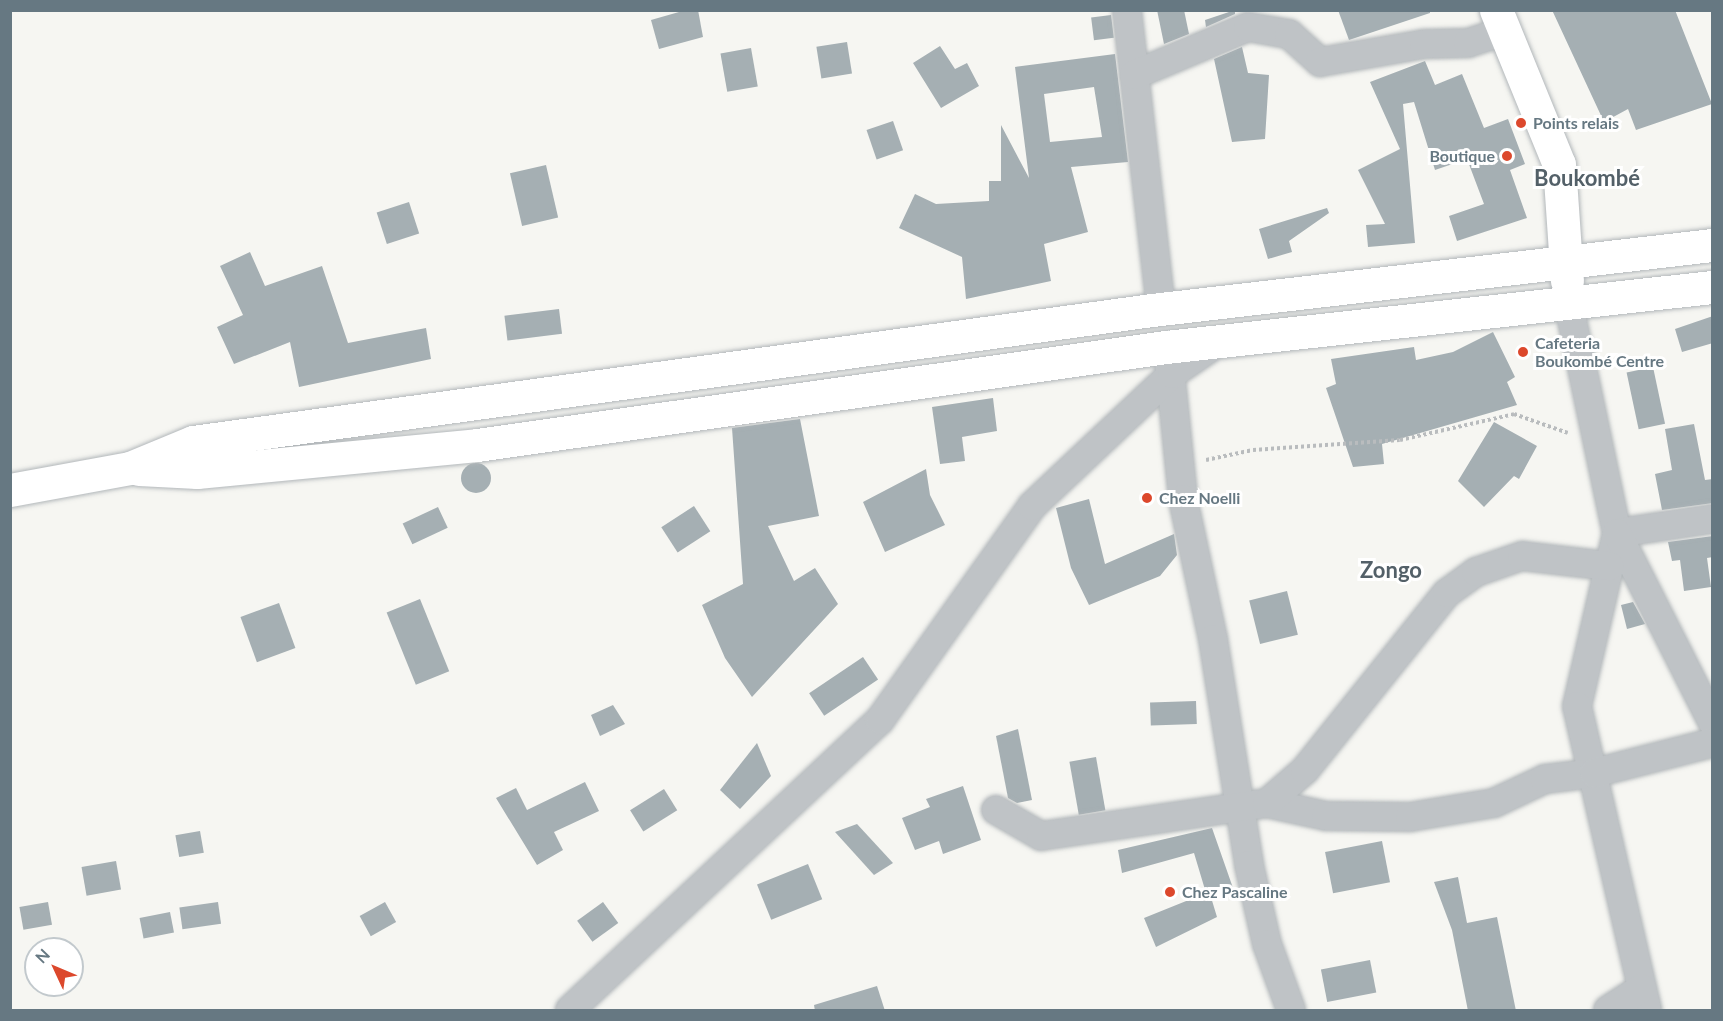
<!DOCTYPE html>
<html>
<head>
<meta charset="utf-8">
<style>
	body { margin:0 }
	#map { position:relative; width:1723px; height:1021px; overflow:hidden; background:#f6f6f2; font-family:Lato,sans-serif }
	div>[style] { position:absolute }
	.building>* { inset:0; background:#a5afb3; transform-origin:0 0 }
	.round { border-radius:50% }
	.path>* { height:4px; margin-top:-2px; transform-origin:0; background:repeating-linear-gradient(90deg,#b9bcbe 0 3px,transparent 0 6px) }
	.roads { filter:drop-shadow(0 0 2px #b2b7ba) drop-shadow(0 0 2px #b2b7ba) }
	.minor>* { height:28px; margin:-14px; padding:0 14px; transform-origin:14px; border-radius:14px; background:#bfc3c6 }
	.major>* { height:33px; margin:-16.5px; padding:0 16.5px; transform-origin:16.5px; border-radius:16.5px; background:#fff }
	.dots>* { width:16px; height:16px; translate:-50% -50%; box-sizing:border-box; border:3px solid #fff; border-radius:50% }
	span { translate:-50% -50%; white-space:nowrap; text-align:center; line-height:1.15; -webkit-text-stroke:6px #fff; paint-order:stroke }
	.poi-label { font-size:16px; color:#667882; font-weight:700 }
	.left { translate:0 -50%; text-align:left }
	.right { translate:-100% -50%; text-align:right }
	.district-label { font-size:22px; color:#536068; font-weight:700 }
	.frame { position:absolute; inset:0; border:12px solid #667882; pointer-events:none }
	.north { position:absolute; left:24px; top:937px; width:60px; height:60px; box-sizing:border-box; background:#fff; border:2px solid #c2c9cd; border-radius:50%; rotate:314deg; font-size:16px; font-weight:700; line-height:24px; text-align:center; color:#667882 }
	.north::after { content:''; display:block; margin:auto; width:21px; height:27px; background:#dc482c; clip-path:polygon(50% 0,100% 100%,50% 72%,0 100%) }
</style>
</head>
<body>
<div id="map">
	<div class="building">
		<div style="clip-path:polygon(686px 10px,698px 10px,703px 37px,659px 49px,651px 20px)"></div>
		<div style="clip-path:polygon(1157px 10px,1184px 10px,1189px 34px,1164px 44px)"></div>
		<div style="clip-path:polygon(1235px 10px,1235px 14px,1206px 27px,1205px 20px)"></div>
		<div style="clip-path:polygon(1338px 10px,1430px 10px,1430px 13px,1349px 40px)"></div>
		<div style="clip-path:polygon(1552px 10px,1675px 10px,1712px 104px,1636px 130px,1628px 109px,1604px 122px)"></div>
		<div style="left:1111px;top:15px;width:23px;height:20px;rotate:83deg"></div>
		<div style="left:847px;top:42px;width:32px;height:31px;rotate:81deg"></div>
		<div style="clip-path:polygon(940px 46px,955px 69px,967px 63px,979px 86px,941px 108px,913px 63px)"></div>
		<div style="clip-path:polygon(1242px 47px,1248px 73px,1269px 75px,1265px 139px,1232px 142px,1214px 59px)"></div>
		<div style="left:751px;top:48px;width:39px;height:31px;rotate:80deg"></div>
		<div style="clip-path:polygon(evenodd,1115px 54px,1128px 162px,1071px 167px,1088px 232px,1044px 244px,1051px 281px,966px 299px,962px 257px,899px 228px,915px 194px,936px 204px,989px 201px,989px 181px,1001px 181px,1001px 125px,1029px 178px,1015px 67px,1115px 54px,1094px 87px,1102px 137px,1050px 142px,1044px 94px,1094px 87px)"></div>
		<div style="clip-path:polygon(1425px 61px,1435px 85px,1462px 74px,1484px 128px,1508px 119px,1525px 164px,1510px 170px,1527px 218px,1457px 241px,1449px 216px,1484px 204px,1467px 159px,1435px 170px,1414px 102px,1403px 104px,1415px 243px,1368px 247px,1366px 225px,1385px 224px,1358px 170px,1400px 149px,1370px 82px)"></div>
		<div style="left:893px;top:121px;width:31px;height:28px;rotate:71deg"></div>
		<div style="left:546px;top:165px;width:54px;height:37px;rotate:77deg"></div>
		<div style="left:409px;top:202px;width:33px;height:34px;rotate:72deg"></div>
		<div style="clip-path:polygon(1327px 208px,1329px 213px,1289px 241px,1292px 252px,1268px 259px,1259px 229px)"></div>
		<div style="clip-path:polygon(250px 252px,265px 286px,322px 266px,348px 343px,426px 328px,431px 359px,299px 387px,290px 342px,234px 364px,217px 327px,243px 315px,220px 266px)"></div>
		<div style="left:559px;top:309px;width:25px;height:55px;rotate:83deg"></div>
		<div style="clip-path:polygon(1713px 316px,1713px 343px,1682px 352px,1675px 329px)"></div>
		<div style="clip-path:polygon(1493px 332px,1515px 377px,1507px 382px,1517px 405px,1382px 444px,1384px 464px,1353px 467px,1326px 388px,1336px 384px,1331px 359px,1414px 347px,1416px 360px,1453px 352px)"></div>
		<div style="left:1653px;top:367px;width:58px;height:27px;rotate:78deg"></div>
		<div style="clip-path:polygon(993px 398px,997px 431px,962px 437px,965px 461px,940px 464px,932px 407px)"></div>
		<div style="clip-path:polygon(800px 419px,819px 516px,768px 526px,794px 581px,815px 568px,838px 604px,752px 697px,725px 658px,702px 605px,743px 584px,732px 428px)"></div>
		<div style="clip-path:polygon(1494px 422px,1537px 446px,1519px 479px,1514px 476px,1484px 507px,1458px 481px)"></div>
		<div style="clip-path:polygon(1694px 424px,1705px 480px,1713px 479px,1713px 503px,1662px 510px,1655px 474px,1672px 470px,1665px 429px)"></div>
		<div class="round" style="left:461px;top:463px;width:30px;height:30px"></div>
		<div style="clip-path:polygon(926px 469px,930px 495px,945px 525px,885px 552px,863px 502px)"></div>
		<div style="clip-path:polygon(1089px 499px,1105px 564px,1174px 534px,1177px 555px,1160px 576px,1089px 605px,1071px 568px,1056px 508px)"></div>
		<div style="left:694px;top:506px;width:30px;height:39px;rotate:57deg"></div>
		<div style="left:438px;top:507px;width:23px;height:39px;rotate:65deg"></div>
		<div style="clip-path:polygon(1713px 536px,1713px 557px,1707px 558px,1711px 587px,1684px 591px,1680px 560px,1672px 561px,1668px 542px)"></div>
		<div style="left:1287px;top:591px;width:45px;height:39px;rotate:76deg"></div>
		<div style="left:420px;top:599px;width:78px;height:36px;rotate:68deg"></div>
		<div style="clip-path:polygon(1633px 602px,1645px 624px,1627px 629px,1621px 605px)"></div>
		<div style="left:279px;top:603px;width:48px;height:41px;rotate:70deg"></div>
		<div style="left:863px;top:657px;width:27px;height:65px;rotate:56deg"></div>
		<div style="left:1196px;top:701px;width:23px;height:46px;rotate:88deg"></div>
		<div style="clip-path:polygon(613px 705px,625px 724px,600px 736px,591px 715px)"></div>
		<div style="clip-path:polygon(1018px 729px,1032px 800px,1017px 803px,1008px 798px,996px 736px)"></div>
		<div style="clip-path:polygon(757px 743px,771px 776px,740px 809px,720px 790px)"></div>
		<div style="left:1096px;top:757px;width:54px;height:27px;rotate:80deg"></div>
		<div style="clip-path:polygon(585px 782px,599px 811px,554px 832px,563px 850px,537px 865px,496px 798px,516px 788px,527px 810px)"></div>
		<div style="clip-path:polygon(963px 786px,981px 840px,943px 854px,939px 841px,915px 850px,902px 818px,930px 807px,926px 799px)"></div>
		<div style="left:664px;top:789px;width:25px;height:40px;rotate:58deg"></div>
		<div style="clip-path:polygon(857px 824px,893px 863px,874px 875px,835px 832px)"></div>
		<div style="clip-path:polygon(1212px 828px,1233px 888px,1210px 894px,1217px 917px,1156px 947px,1144px 918px,1206px 893px,1194px 853px,1122px 873px,1118px 850px)"></div>
		<div style="left:200px;top:831px;width:22px;height:25px;rotate:80deg"></div>
		<div style="left:1382px;top:841px;width:42px;height:58px;rotate:79deg"></div>
		<div style="left:116px;top:861px;width:29px;height:35px;rotate:80deg"></div>
		<div style="left:808px;top:864px;width:38px;height:55px;rotate:68deg"></div>
		<div style="clip-path:polygon(1458px 877px,1467px 923px,1497px 917px,1516px 1011px,1468px 1011px,1452px 930px,1434px 882px)"></div>
		<div style="left:48px;top:902px;width:23px;height:29px;rotate:80deg"></div>
		<div style="left:218px;top:902px;width:22px;height:39px;rotate:82deg"></div>
		<div style="left:385px;top:902px;width:23px;height:29px;rotate:61deg"></div>
		<div style="left:603px;top:902px;width:26px;height:32px;rotate:54deg"></div>
		<div style="left:170px;top:912px;width:21px;height:31px;rotate:79deg"></div>
		<div style="left:1370px;top:960px;width:33px;height:50px;rotate:79deg"></div>
		<div style="clip-path:polygon(877px 986px,885px 1011px,815px 1011px,814px 1005px)"></div>
	</div>
	<div class="path">
		<div style="left:1206px;top:460px;width:48px;rotate:-12deg"></div>
		<div style="left:1253px;top:450px;width:147px;rotate:-3.9deg"></div>
		<div style="left:1400px;top:440px;width:117px;rotate:-12.8deg"></div>
		<div style="left:1514px;top:414px;width:57px;rotate:19.4deg"></div>
	</div>
	<div class="roads">
		<div class="minor">
			<div style="left:1127px;top:10px;width:301px;rotate:83.5deg"></div>
			<div style="left:1134px;top:75px;width:124px;rotate:-22.8deg"></div>
			<div style="left:1248px;top:27px;width:42px;rotate:9.7deg"></div>
			<div style="left:1289px;top:34px;width:42px;rotate:42.1deg"></div>
			<div style="left:1320px;top:62px;width:106px;rotate:-9.8deg"></div>
			<div style="left:1424px;top:44px;width:44px;rotate:-1.3deg"></div>
			<div style="left:1468px;top:43px;width:38px;rotate:-18deg"></div>
			<div style="left:1568px;top:301px;width:237px;rotate:78.1deg"></div>
			<div style="left:1617px;top:533px;width:178px;rotate:103deg"></div>
			<div style="left:1577px;top:706px;width:312px;rotate:77deg"></div>
			<div style="left:1169px;top:360px;width:140px;rotate:84.2deg"></div>
			<div style="left:1183px;top:499px;width:143px;rotate:77.9deg"></div>
			<div style="left:1213px;top:639px;width:229px;rotate:80.9deg"></div>
			<div style="left:1249px;top:865px;width:81px;rotate:77.2deg"></div>
			<div style="left:1267px;top:944px;width:70px;rotate:70deg"></div>
			<div style="left:1712px;top:519px;width:96px;rotate:171.6deg"></div>
			<div style="left:1617px;top:533px;width:211px;rotate:63.2deg"></div>
			<div style="left:1267px;top:803px;width:60px;rotate:12.4deg"></div>
			<div style="left:1326px;top:816px;width:84px;rotate:0.7deg"></div>
			<div style="left:1410px;top:817px;width:85px;rotate:-9.5deg"></div>
			<div style="left:1494px;top:803px;width:56px;rotate:-25.2deg"></div>
			<div style="left:1545px;top:779px;width:49px;rotate:-7deg"></div>
			<div style="left:1594px;top:773px;width:122px;rotate:-14.3deg"></div>
			<div style="left:996px;top:810px;width:52px;rotate:30deg"></div>
			<div style="left:1041px;top:836px;width:228px;rotate:-8.3deg"></div>
			<div style="left:1267px;top:803px;width:50px;rotate:-41deg"></div>
			<div style="left:1305px;top:770px;width:227px;rotate:-51.3deg"></div>
			<div style="left:1447px;top:593px;width:36px;rotate:-36deg"></div>
			<div style="left:1476px;top:572px;width:49px;rotate:-19.2deg"></div>
			<div style="left:1522px;top:556px;width:88px;rotate:6.6deg"></div>
			<div style="left:570px;top:1010px;width:424px;rotate:-43.1deg"></div>
			<div style="left:880px;top:720px;width:262px;rotate:-54.6deg"></div>
			<div style="left:1032px;top:506px;width:192px;rotate:-43.3deg"></div>
			<div style="left:1172px;top:374px;width:58px;rotate:-34.5deg"></div>
			<div style="left:1608px;top:1010px;width:40px;rotate:-32.9deg"></div>
		</div>
		<div class="major">
			<div style="left:1496px;top:10px;width:166px;rotate:67.8deg"></div>
			<div style="left:1559px;top:164px;width:117px;rotate:86.1deg"></div>
			<div style="left:139px;top:469px;width:58px;rotate:3deg"></div>
			<div style="left:197px;top:472px;width:281px;rotate:-5.5deg"></div>
			<div style="left:477px;top:445px;width:696px;rotate:-8.1deg"></div>
			<div style="left:1166px;top:347px;width:549px;rotate:-6.27deg"></div>
			<div style="left:10px;top:490px;width:122px;rotate:-10.4deg"></div>
			<div style="left:130px;top:468px;width:68px;rotate:-22.4deg"></div>
			<div style="left:193px;top:442px;width:968px;rotate:-7.84deg"></div>
			<div style="left:1152px;top:310px;width:564px;rotate:-6.62deg"></div>
		</div>
	</div>
	<div class="dots">
		<div style="left:1521px;top:123px;background:#dc482c"></div>
		<div style="left:1507px;top:156px;background:#dc482c"></div>
		<div style="left:1523px;top:352px;background:#dc482c"></div>
		<div style="left:1147px;top:498px;background:#dc482c"></div>
		<div style="left:1170px;top:892px;background:#dc482c"></div>
	</div>
	<div class="poi-label">
		<span class="left" style="left:1533px;top:123px">Points relais</span>
		<span class="right" style="left:1495px;top:156px">Boutique</span>
		<span class="left" style="left:1535px;top:352px">Cafeteria<br>Boukombé Centre</span>
		<span class="left" style="left:1159px;top:498px">Chez Noelli</span>
		<span class="left" style="left:1182px;top:892px">Chez Pascaline</span>
	</div>
	<div class="district-label">
		<span style="left:1587px;top:178px">Boukombé</span>
		<span style="left:1391px;top:570px">Zongo</span>
	</div>
	<div class="frame"></div>
	<div class="north">N</div>
</div>
</body>
</html>
